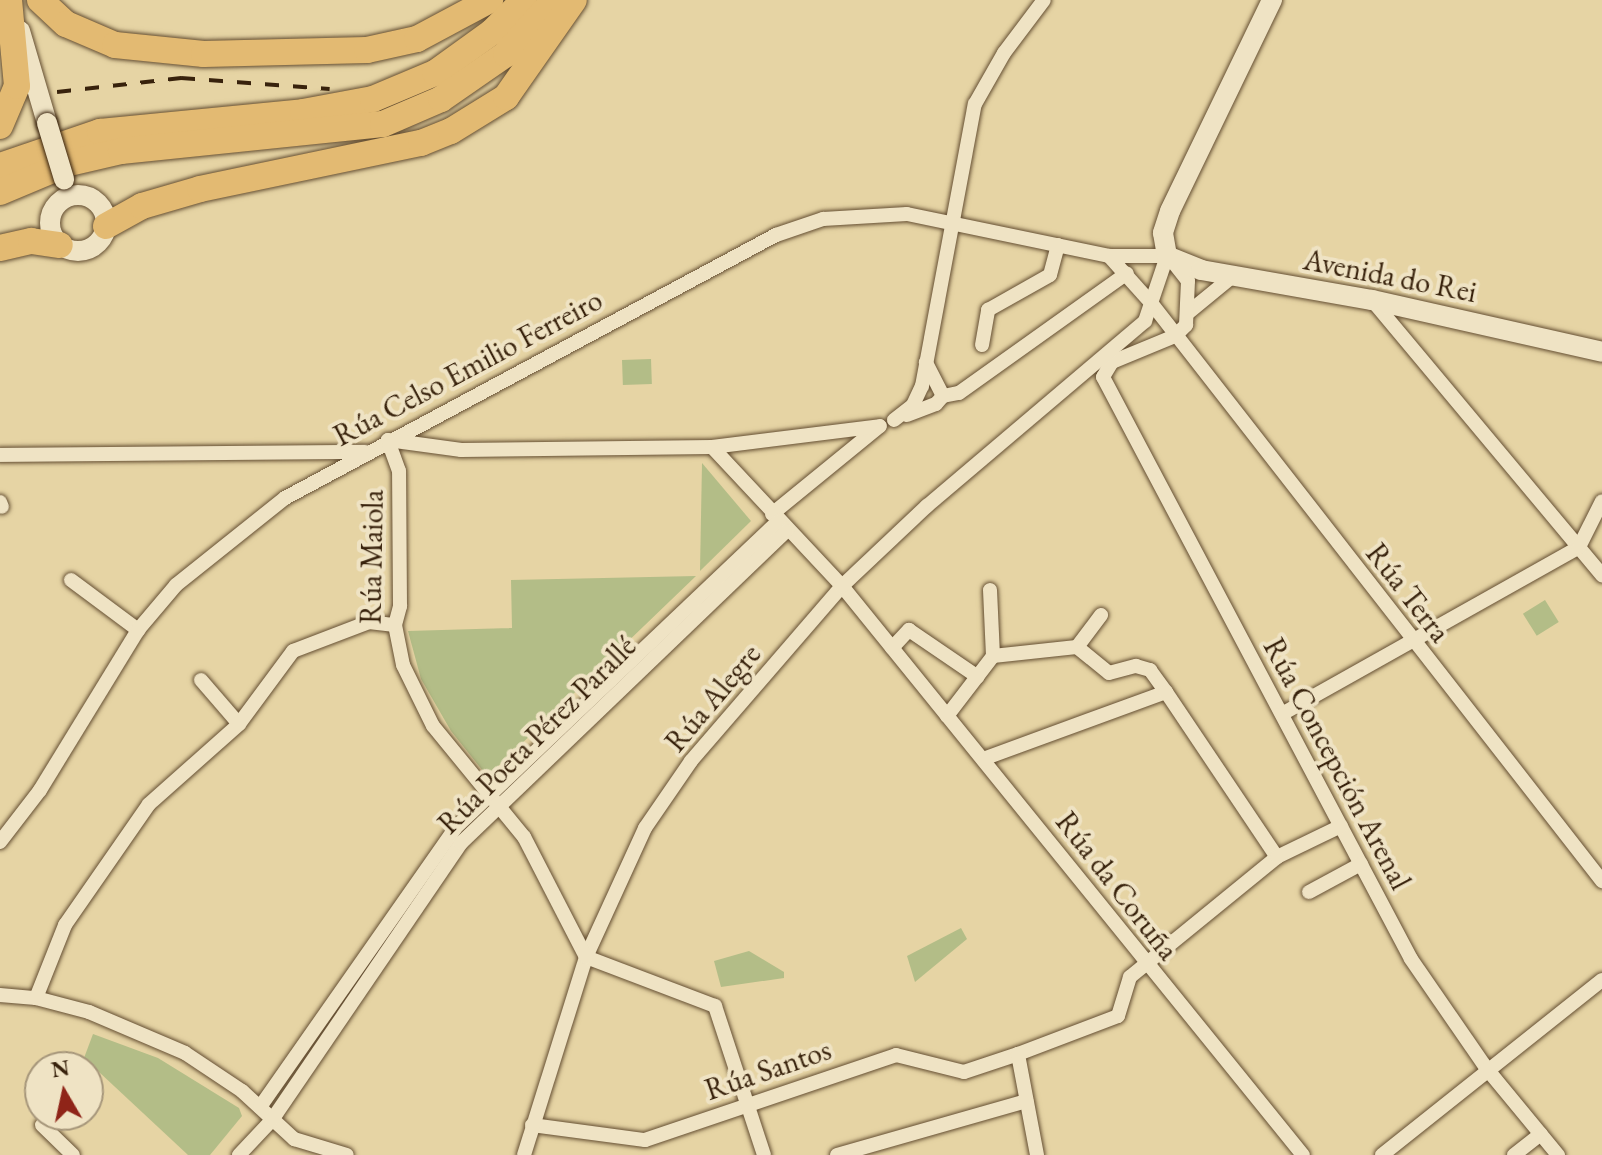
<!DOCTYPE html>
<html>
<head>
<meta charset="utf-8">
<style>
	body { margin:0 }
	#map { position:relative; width:1602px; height:1155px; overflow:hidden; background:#e6d4a4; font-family:"EB Garamond",serif }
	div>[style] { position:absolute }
	.green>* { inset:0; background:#b3bd87; transform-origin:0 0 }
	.roads { filter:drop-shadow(0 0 2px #644e32) drop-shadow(0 0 2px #644e32) }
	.street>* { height:14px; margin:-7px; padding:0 7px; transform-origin:7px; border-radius:7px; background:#efe3c4 }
	.secondary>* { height:20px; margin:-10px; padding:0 10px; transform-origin:10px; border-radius:10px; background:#efe3c4 }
	.secondary>.ring { margin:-10px; padding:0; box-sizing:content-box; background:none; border:20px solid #efe3c4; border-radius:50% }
	.highway>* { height:26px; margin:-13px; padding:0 13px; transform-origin:13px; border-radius:13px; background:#e3ba72 }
	.rail>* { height:4px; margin-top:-2px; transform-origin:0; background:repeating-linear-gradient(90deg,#38220c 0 14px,transparent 0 28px) }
	.bridges { filter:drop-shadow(0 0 2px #38220c) drop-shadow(0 0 2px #38220c) }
	.secondary-bridge>* { height:20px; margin:-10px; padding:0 10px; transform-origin:10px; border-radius:10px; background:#efe3c4 }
	span { translate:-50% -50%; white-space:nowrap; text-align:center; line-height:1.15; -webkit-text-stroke:8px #efe3c4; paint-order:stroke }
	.street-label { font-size:30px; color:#38220c }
	.north { position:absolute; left:24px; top:1051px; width:80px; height:80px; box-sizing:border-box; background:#efe3c4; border:2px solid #a6967a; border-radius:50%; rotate:351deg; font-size:22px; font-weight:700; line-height:32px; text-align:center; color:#38220c }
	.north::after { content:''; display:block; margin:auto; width:28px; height:36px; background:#8f2418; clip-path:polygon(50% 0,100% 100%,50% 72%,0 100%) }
</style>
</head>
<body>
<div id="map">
	<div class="green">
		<div style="left:651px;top:359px;width:25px;height:29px;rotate:88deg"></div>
		<div style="clip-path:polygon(702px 463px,751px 521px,700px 571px)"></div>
		<div style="clip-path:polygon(696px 576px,491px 773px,483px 771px,451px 731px,421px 679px,408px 631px,512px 628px,511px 580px)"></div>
		<div style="left:1545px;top:600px;width:26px;height:26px;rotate:58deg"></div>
		<div style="clip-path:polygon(961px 928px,967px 939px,915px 982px,907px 956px)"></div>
		<div style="clip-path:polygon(749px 951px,784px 972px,784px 978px,721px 987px,714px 961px)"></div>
		<div style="clip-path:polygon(93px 1034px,158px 1058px,239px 1108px,242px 1116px,210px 1155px,188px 1155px,84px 1058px)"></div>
	</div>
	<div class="roads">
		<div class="street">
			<div style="left:1109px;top:256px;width:64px;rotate:48.1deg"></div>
			<div style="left:1152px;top:304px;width:732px;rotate:52.05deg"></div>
			<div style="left:1372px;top:300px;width:359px;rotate:50.1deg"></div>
			<div style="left:1189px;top:312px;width:57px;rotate:-39.3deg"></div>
			<div style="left:982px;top:345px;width:36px;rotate:-80deg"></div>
			<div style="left:988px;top:310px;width:71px;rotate:-29.4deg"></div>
			<div style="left:1050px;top:275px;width:31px;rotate:-75deg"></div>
			<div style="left:1103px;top:377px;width:658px;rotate:62.11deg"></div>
			<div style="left:1411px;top:959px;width:134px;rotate:55.4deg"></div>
			<div style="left:1487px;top:1069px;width:112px;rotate:50.5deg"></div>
			<div style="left:1103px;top:377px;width:17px;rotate:-59deg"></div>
			<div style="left:1112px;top:362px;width:68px;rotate:-22.4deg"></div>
			<div style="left:1175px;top:336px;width:16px;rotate:-45deg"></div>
			<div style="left:1186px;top:325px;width:44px;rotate:-87.4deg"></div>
			<div style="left:1188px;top:281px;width:24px;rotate:-128deg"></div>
			<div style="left:943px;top:396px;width:16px;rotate:-11deg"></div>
			<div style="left:959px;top:393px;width:206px;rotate:-35.5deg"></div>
			<div style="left:907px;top:415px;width:31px;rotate:-21deg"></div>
			<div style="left:936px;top:404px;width:11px;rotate:-49deg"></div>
			<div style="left:943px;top:396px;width:38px;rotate:-117deg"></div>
			<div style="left:894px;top:420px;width:24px;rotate:-38deg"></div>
			<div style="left:913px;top:405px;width:21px;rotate:-65deg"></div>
			<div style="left:922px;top:386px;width:287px;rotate:-79.4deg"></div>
			<div style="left:975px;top:104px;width:59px;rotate:-60.4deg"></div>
			<div style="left:1004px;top:53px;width:66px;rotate:-53deg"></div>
			<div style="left:712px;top:447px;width:190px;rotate:46.9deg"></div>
			<div style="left:842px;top:586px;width:732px;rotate:50.99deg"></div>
			<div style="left:0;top:455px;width:365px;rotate:-0.5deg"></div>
			<div style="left:0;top:502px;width:5px;rotate:68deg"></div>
			<div style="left:772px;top:514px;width:139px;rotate:-39.2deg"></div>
			<div style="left:71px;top:580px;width:84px;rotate:36.7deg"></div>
			<div style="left:990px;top:590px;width:66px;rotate:87.4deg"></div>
			<div style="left:1077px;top:647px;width:41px;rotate:39.1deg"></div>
			<div style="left:1109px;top:673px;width:28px;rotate:-15deg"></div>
			<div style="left:1136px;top:666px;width:15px;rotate:16deg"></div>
			<div style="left:1150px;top:670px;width:27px;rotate:54deg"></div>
			<div style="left:1077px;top:647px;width:40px;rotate:-53deg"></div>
			<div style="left:892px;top:648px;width:25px;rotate:-47deg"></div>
			<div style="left:909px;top:630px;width:83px;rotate:34.3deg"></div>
			<div style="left:201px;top:680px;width:58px;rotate:49.2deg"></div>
			<div style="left:1282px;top:714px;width:341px;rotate:-29.3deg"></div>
			<div style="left:1579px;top:547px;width:51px;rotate:-63.4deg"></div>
			<div style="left:947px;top:716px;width:76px;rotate:-52.5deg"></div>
			<div style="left:993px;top:656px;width:84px;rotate:-6.1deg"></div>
			<div style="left:983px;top:759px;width:195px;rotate:-20.1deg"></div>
			<div style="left:1166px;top:692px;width:199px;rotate:56.1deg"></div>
			<div style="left:0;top:842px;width:66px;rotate:-52.4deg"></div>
			<div style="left:40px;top:790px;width:188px;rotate:-58.5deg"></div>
			<div style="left:138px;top:630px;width:59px;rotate:-49.8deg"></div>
			<div style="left:176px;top:585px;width:139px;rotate:-38.6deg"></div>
			<div style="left:285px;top:498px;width:557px;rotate:-28.18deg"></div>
			<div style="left:776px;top:235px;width:50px;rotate:-18.8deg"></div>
			<div style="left:823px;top:219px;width:84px;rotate:-3.4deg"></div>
			<div style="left:907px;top:214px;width:206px;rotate:11.7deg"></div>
			<div style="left:1109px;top:256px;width:58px"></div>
			<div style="left:1309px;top:892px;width:59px;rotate:-28.3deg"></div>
			<div style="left:0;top:995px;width:36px;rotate:5deg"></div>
			<div style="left:36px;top:998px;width:55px;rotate:14.8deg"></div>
			<div style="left:89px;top:1012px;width:104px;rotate:23.1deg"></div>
			<div style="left:185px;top:1053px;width:69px;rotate:33.7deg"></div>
			<div style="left:242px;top:1091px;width:71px;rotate:42.7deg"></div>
			<div style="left:294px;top:1139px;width:55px;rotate:16.8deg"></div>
			<div style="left:36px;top:998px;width:79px;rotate:-68.3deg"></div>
			<div style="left:65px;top:925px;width:147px;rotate:-55.2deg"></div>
			<div style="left:149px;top:804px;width:120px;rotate:-41.6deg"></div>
			<div style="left:239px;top:724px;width:91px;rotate:-53.5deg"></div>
			<div style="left:293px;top:651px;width:81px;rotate:-20.9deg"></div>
			<div style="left:369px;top:622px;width:26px;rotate:7deg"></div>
			<div style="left:260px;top:1107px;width:340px;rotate:-55deg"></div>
			<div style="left:455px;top:828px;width:446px;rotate:-43.5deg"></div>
			<div style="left:42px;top:1125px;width:43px;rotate:44.1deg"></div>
			<div style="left:532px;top:1125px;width:114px;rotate:7.6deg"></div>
			<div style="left:645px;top:1140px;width:265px;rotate:-18.7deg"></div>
			<div style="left:896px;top:1055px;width:70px;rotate:14deg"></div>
			<div style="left:964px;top:1072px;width:57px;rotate:-18.4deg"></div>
			<div style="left:239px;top:1155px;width:48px;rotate:-46.7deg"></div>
			<div style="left:272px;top:1120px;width:335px;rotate:-55.7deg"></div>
			<div style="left:461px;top:843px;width:451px;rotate:-43.8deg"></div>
			<div style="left:524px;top:1155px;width:207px;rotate:-72.6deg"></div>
			<div style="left:586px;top:957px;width:142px;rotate:-65.4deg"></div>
			<div style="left:645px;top:828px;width:81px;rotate:-55.5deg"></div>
			<div style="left:691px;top:761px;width:231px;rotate:-49.2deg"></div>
			<div style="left:842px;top:586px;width:117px;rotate:-43.3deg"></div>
			<div style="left:927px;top:506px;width:286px;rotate:-40.3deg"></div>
			<div style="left:1145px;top:321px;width:69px;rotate:-71.3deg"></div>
			<div style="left:764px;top:1155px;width:157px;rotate:-108.2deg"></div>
			<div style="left:715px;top:1006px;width:138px;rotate:-159.2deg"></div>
			<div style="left:586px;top:957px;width:135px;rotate:-117.3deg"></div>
			<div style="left:524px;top:837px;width:144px;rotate:-129.3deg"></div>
			<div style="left:433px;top:726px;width:68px;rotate:-116.2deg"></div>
			<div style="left:403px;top:665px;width:41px;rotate:-101.3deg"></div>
			<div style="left:395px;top:625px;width:20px;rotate:-75deg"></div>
			<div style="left:400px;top:606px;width:135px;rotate:-90.4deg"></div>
			<div style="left:399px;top:471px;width:33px;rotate:-110deg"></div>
			<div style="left:388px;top:440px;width:74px;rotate:7.8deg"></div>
			<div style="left:461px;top:450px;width:251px;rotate:-0.7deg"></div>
			<div style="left:712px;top:447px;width:169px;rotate:-7.1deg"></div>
			<div style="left:837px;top:1155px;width:197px;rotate:-15.9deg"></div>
			<div style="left:1037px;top:1155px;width:103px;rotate:-100.7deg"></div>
			<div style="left:1018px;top:1054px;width:107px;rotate:-20.8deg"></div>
			<div style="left:1118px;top:1016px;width:41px;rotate:-72.9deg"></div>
			<div style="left:1130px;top:977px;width:190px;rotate:-39.2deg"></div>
			<div style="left:1277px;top:857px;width:71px;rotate:-25.8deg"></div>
			<div style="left:1382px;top:1155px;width:281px;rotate:-38.5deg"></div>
			<div style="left:1514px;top:1155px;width:34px;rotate:-38deg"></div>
		</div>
		<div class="secondary">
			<div style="left:1272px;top:0;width:234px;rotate:115.8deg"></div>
			<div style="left:1170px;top:211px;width:23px;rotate:108deg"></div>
			<div style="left:1163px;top:233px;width:23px;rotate:80deg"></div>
			<div style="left:1167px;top:256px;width:37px;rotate:22deg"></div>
			<div style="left:1201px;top:270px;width:174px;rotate:10deg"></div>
			<div style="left:1372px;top:300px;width:236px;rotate:12.7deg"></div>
			<div style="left:20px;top:31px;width:96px;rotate:73.6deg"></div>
			<div class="ring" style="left:50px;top:195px;width:36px;height:36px"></div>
		</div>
		<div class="highway">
			<div style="left:40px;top:0;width:35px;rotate:43deg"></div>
			<div style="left:66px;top:24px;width:53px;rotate:23.2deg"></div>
			<div style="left:115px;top:45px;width:89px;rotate:5.8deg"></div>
			<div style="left:204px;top:54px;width:163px;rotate:-1.4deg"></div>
			<div style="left:367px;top:50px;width:51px;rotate:-12.4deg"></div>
			<div style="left:417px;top:39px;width:83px;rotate:-28.1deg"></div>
			<div style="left:0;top:126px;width:43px;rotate:-67deg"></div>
			<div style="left:17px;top:86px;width:86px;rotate:-95.3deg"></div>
			<div style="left:0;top:166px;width:106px;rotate:-18.8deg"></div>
			<div style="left:100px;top:132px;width:204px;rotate:-5.6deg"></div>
			<div style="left:303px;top:112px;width:71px;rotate:-10.5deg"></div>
			<div style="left:373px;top:99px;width:67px;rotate:-22.8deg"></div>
			<div style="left:435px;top:73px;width:70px;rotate:-35.7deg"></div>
			<div style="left:492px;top:32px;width:45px;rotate:-45deg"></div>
			<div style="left:0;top:192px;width:75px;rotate:-22.8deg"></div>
			<div style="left:69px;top:163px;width:53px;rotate:-13deg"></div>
			<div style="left:121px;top:151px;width:263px;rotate:-5.9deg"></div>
			<div style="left:383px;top:124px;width:63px;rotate:-23.3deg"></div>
			<div style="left:441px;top:99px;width:79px;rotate:-34.7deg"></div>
			<div style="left:506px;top:54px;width:72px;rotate:-48.4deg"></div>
			<div style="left:106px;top:226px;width:41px;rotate:-29.1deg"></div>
			<div style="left:142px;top:206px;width:60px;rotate:-16.3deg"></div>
			<div style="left:200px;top:189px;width:226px;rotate:-11.8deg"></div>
			<div style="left:421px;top:143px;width:32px;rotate:-22deg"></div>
			<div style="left:451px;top:131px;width:65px;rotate:-31.7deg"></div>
			<div style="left:506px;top:97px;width:118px;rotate:-55deg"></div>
			<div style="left:0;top:248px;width:32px;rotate:-13deg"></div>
			<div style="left:31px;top:241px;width:29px;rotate:8deg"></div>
		</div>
	</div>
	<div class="rail">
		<div style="left:57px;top:92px;width:125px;rotate:-6.4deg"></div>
		<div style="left:181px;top:78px;width:149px;rotate:4.2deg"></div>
	</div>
	<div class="bridges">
		<div class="secondary-bridge">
			<div style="left:47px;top:123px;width:59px;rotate:73.1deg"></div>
		</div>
	</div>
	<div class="street-label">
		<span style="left:1390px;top:276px;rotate:11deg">Avenida do Rei</span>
		<span style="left:468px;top:368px;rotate:-28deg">Rúa Celso Emilio Ferreiro</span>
		<span style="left:372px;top:557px;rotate:-89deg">Rúa Maiola</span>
		<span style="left:1408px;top:593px;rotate:52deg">Rúa Terra</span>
		<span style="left:713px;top:698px;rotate:-50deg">Rúa Alegre</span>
		<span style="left:537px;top:735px;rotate:-45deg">Rúa Poeta Pérez Parallé</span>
		<span style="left:1337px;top:764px;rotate:62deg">Rúa Concepción Arenal</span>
		<span style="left:1117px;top:886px;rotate:52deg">Rúa da Coruña</span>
		<span style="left:768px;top:1070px;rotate:-19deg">Rúa Santos</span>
	</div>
	<div class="north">N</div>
</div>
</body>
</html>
